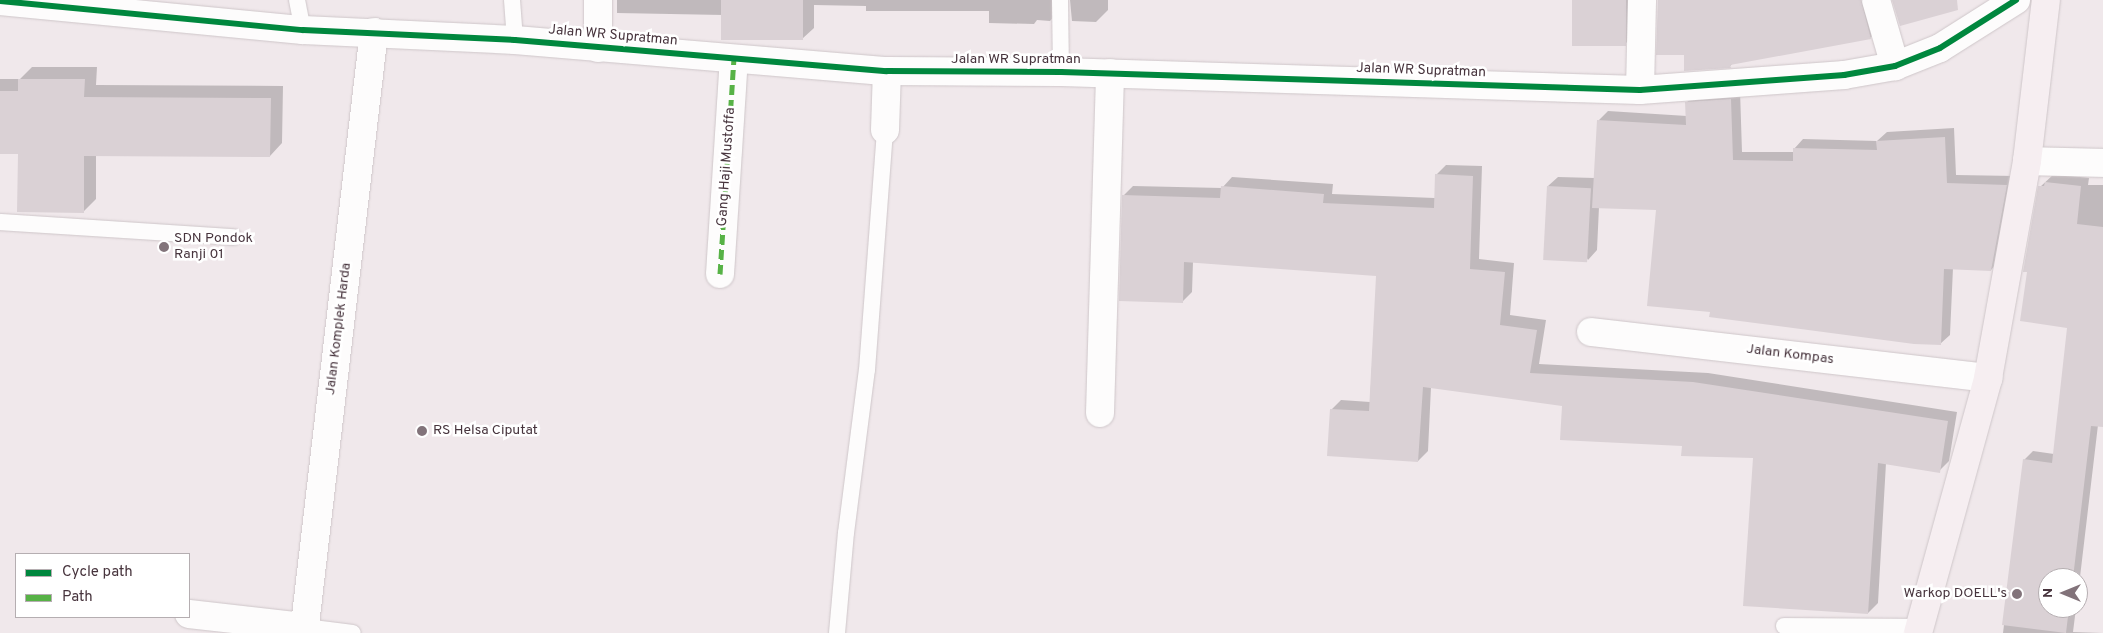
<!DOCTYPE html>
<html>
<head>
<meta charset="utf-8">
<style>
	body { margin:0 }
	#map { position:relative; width:2103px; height:633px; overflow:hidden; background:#f0e8eb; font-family:Overpass,sans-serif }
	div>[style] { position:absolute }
	.shadow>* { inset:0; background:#0003 }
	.building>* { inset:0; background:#dad1d5; transform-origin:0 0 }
	.roads { filter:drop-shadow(0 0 1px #cec6c9) drop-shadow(0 0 1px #cec6c9) }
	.service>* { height:16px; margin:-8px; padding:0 8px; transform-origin:8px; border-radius:8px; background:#fdfcfc }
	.minor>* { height:28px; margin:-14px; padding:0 14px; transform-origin:14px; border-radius:14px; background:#fdfcfc }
	.tertiary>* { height:28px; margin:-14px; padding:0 14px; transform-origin:14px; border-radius:14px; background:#fdfcfc }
	.secondary>* { height:28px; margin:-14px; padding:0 14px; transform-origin:14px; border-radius:14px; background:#f6eef1 }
	.quiet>* { height:5px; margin-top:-2.5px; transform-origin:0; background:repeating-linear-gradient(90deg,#57b246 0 10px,transparent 0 15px) }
	.cycleway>* { height:6px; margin:-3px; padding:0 3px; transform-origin:3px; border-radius:3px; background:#00873e }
	.dots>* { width:14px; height:14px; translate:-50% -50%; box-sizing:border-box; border:2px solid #fff; border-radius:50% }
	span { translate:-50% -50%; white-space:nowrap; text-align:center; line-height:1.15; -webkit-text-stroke:5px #fff; paint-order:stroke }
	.street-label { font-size:14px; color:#47343d }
	.poi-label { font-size:14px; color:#47343d }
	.left { translate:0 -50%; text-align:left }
	.right { translate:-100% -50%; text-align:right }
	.legend { position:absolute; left:15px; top:553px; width:175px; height:65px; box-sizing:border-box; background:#fff; border:1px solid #b5aeb1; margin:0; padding:6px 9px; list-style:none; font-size:15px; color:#47343d }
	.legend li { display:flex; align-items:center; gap:10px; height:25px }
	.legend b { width:25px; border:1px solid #b5aeb1 }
	.north { position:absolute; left:2038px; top:568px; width:50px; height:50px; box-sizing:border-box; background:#fff; border:1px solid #b5aeb1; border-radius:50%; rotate:270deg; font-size:14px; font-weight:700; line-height:20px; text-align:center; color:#47343d }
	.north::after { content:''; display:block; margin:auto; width:18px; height:22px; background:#82737a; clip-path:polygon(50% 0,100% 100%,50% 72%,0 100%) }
</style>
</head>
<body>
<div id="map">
	<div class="shadow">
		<div style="clip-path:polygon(617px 0,1062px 0,1061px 9px,1050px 21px,1037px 20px,1034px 24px,989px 23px,989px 11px,866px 11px,866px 6px,814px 5px,814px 28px,802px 39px,723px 15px,617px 13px)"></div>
		<div style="clip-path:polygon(1070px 0,1108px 0,1108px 10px,1096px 22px,1072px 21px)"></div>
		<div style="clip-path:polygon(1574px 0,1634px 0,1633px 36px,1625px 44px)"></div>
		<div style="clip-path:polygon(1659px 0,1872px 0,1879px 29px,1870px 38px,1733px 63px,1730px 66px,1685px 54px)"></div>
		<div style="clip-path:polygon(32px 67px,97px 67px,96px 85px,283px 86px,282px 143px,270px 156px,96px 155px,96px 199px,83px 212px,19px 153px,0 153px,0 79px,20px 79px)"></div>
		<div style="clip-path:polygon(1740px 90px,1742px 152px,1794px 152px,1794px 149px,1803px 139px,1877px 141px,1887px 132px,1954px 128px,1956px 175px,2015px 176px,2000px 260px,1991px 270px,1953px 268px,1950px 335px,1940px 344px,1711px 311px,1658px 209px,1599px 207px,1597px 250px,1588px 260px,1548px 186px,1558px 177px,1595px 178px,1599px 120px,1608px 111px,1687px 116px,1686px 103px,1696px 94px)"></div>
		<div style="clip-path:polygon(1446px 165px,1482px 166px,1479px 259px,1514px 263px,1510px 315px,1546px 320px,1539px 364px,1708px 373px,1957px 412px,1949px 461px,1939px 471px,1886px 463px,1878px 603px,1868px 613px,1754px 457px,1683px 445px,1563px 405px,1431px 387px,1428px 451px,1418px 461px,1331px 410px,1341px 400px,1370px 402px,1377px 274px,1193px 262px,1192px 292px,1182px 302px,1123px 196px,1133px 186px,1222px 188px,1232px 177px,1333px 184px,1332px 194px,1435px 198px,1436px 175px)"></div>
		<div style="clip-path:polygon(2054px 174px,2089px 178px,2088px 185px,2103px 185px,2103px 426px,2098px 425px,2078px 594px,2078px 578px,2048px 578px,2048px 608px,2076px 608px,2073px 632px,2103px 633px,2003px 633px,2024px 460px,2033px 451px,2054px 454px,2068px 327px,2040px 187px)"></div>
	</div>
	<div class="building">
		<div style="left:721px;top:0;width:82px;height:40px"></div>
		<div style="left:1572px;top:0;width:54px;height:46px"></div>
		<div style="clip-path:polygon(1658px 0,1861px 0,1871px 39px,1730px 65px,1731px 68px,1684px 71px,1684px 55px,1656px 55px)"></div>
		<div style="clip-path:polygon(1892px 0,1957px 0,1958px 10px,1900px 26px)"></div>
		<div style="clip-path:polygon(18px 79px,85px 79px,84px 97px,271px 98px,270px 157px,84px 156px,84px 213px,17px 212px,18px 154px,0 154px,0 91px,18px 91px)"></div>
		<div style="clip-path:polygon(1731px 99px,1733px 160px,1793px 161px,1793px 148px,1877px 150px,1876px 141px,1945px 137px,1947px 183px,2007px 185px,1991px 271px,1944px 269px,1941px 345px,1914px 344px,1709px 317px,1710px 312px,1647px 306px,1656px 210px,1592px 208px,1597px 120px,1686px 125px,1685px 102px)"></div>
		<div style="clip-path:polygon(1435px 174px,1473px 176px,1470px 269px,1505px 272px,1500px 325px,1537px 330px,1530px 373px,1693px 382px,1948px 421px,1940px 473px,1878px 463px,1868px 614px,1743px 606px,1753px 458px,1681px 456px,1682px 446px,1560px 440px,1562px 406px,1423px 387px,1418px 462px,1327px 456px,1330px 409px,1369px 411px,1376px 276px,1184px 262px,1183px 303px,1119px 301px,1122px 195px,1220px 198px,1221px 186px,1324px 194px,1323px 203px,1434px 208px)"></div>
		<div style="clip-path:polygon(2045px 182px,2081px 186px,2077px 224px,2103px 227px,2103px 427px,2091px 426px,2073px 578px,2048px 578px,2048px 608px,2069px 608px,2066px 633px,2002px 625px,2023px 459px,2052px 463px,2067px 328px,2020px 321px,2027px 272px,2023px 272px,2038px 186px,2044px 186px)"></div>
		<div style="left:1547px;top:186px;width:44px;height:74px;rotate:3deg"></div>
	</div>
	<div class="roads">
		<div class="service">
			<div style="left:297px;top:0;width:31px;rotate:79deg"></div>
			<div style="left:512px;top:0;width:40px;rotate:85.7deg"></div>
			<div style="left:1060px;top:0;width:72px;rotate:89.2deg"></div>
			<div style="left:0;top:222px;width:234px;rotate:3.7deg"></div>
			<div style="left:1784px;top:626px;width:135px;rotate:0.4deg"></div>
			<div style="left:305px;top:627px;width:48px;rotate:7.1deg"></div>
			<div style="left:837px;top:633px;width:100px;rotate:-84.9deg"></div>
			<div style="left:846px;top:533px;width:164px;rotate:-82.7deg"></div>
			<div style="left:867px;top:370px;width:241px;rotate:-85.7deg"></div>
		</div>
		<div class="minor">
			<div style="left:1876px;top:0;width:69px;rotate:73.9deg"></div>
			<div style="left:598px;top:48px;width:48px;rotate:-90deg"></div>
			<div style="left:1640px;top:90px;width:90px;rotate:-88.7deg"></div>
			<div style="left:885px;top:130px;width:59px;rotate:-88.1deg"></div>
			<div style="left:2027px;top:161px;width:76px;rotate:1.5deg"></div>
			<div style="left:720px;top:274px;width:215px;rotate:-86.3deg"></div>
			<div style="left:1591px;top:332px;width:400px;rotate:6.6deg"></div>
			<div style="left:1100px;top:413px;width:340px;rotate:-88.3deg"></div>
			<div style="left:189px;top:614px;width:117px;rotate:6.4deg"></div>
			<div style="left:304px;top:633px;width:605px;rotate:-83.36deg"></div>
		</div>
		<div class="tertiary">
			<div style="left:0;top:1px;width:304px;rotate:5.5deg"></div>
			<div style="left:303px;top:30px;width:212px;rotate:2.7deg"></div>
			<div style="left:515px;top:40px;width:373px;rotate:4.8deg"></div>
			<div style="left:887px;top:71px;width:174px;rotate:0.3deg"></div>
			<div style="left:1061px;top:72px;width:579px;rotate:1.78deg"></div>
			<div style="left:1640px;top:90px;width:205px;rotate:-4.2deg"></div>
			<div style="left:1844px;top:75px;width:52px;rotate:-10deg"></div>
			<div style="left:1895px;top:66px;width:48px;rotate:-21.8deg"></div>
			<div style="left:1940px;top:48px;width:90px;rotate:-32.3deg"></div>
		</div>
		<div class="secondary">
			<div style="left:1918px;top:633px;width:264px;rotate:-74.6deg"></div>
			<div style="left:1988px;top:378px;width:220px;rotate:-79.8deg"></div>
			<div style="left:2027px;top:161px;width:162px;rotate:-83.3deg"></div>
		</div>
	</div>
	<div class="quiet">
		<div style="left:720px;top:274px;width:215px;rotate:-86.3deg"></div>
	</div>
	<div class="cycleway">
		<div style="left:0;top:1px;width:304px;rotate:5.5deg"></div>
		<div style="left:303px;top:30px;width:212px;rotate:2.7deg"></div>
		<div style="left:515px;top:40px;width:373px;rotate:4.8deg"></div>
		<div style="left:887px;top:71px;width:174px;rotate:0.3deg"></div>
		<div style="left:1061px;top:72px;width:579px;rotate:1.78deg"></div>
		<div style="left:1640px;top:90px;width:205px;rotate:-4.2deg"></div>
		<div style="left:1844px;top:75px;width:52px;rotate:-10deg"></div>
		<div style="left:1895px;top:66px;width:48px;rotate:-21.8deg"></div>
		<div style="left:1940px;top:48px;width:90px;rotate:-32.3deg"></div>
	</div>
	<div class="dots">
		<div style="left:164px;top:247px;background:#82737a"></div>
		<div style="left:422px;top:431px;background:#82737a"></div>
		<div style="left:2017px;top:594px;background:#82737a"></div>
	</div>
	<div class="street-label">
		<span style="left:613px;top:36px;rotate:5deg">Jalan WR Supratman</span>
		<span style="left:1016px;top:60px">Jalan WR Supratman</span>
		<span style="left:1421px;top:71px;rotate:2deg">Jalan WR Supratman</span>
		<span style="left:727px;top:167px;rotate:-86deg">Gang Haji Mustoffa</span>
		<span style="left:339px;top:329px;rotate:-83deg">Jalan Komplek Harda</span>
		<span style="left:1790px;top:355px;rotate:7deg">Jalan Kompas</span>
	</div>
	<div class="poi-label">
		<span class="left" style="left:174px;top:247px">SDN Pondok<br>Ranji 01</span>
		<span class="left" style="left:433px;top:431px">RS Helsa Ciputat</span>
		<span class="right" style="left:2007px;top:594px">Warkop DOELL's</span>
	</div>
	<ul class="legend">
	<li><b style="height:6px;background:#00873e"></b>Cycle path</li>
	<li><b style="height:6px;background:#57b246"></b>Path</li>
	</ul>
	<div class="north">N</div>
</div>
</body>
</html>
